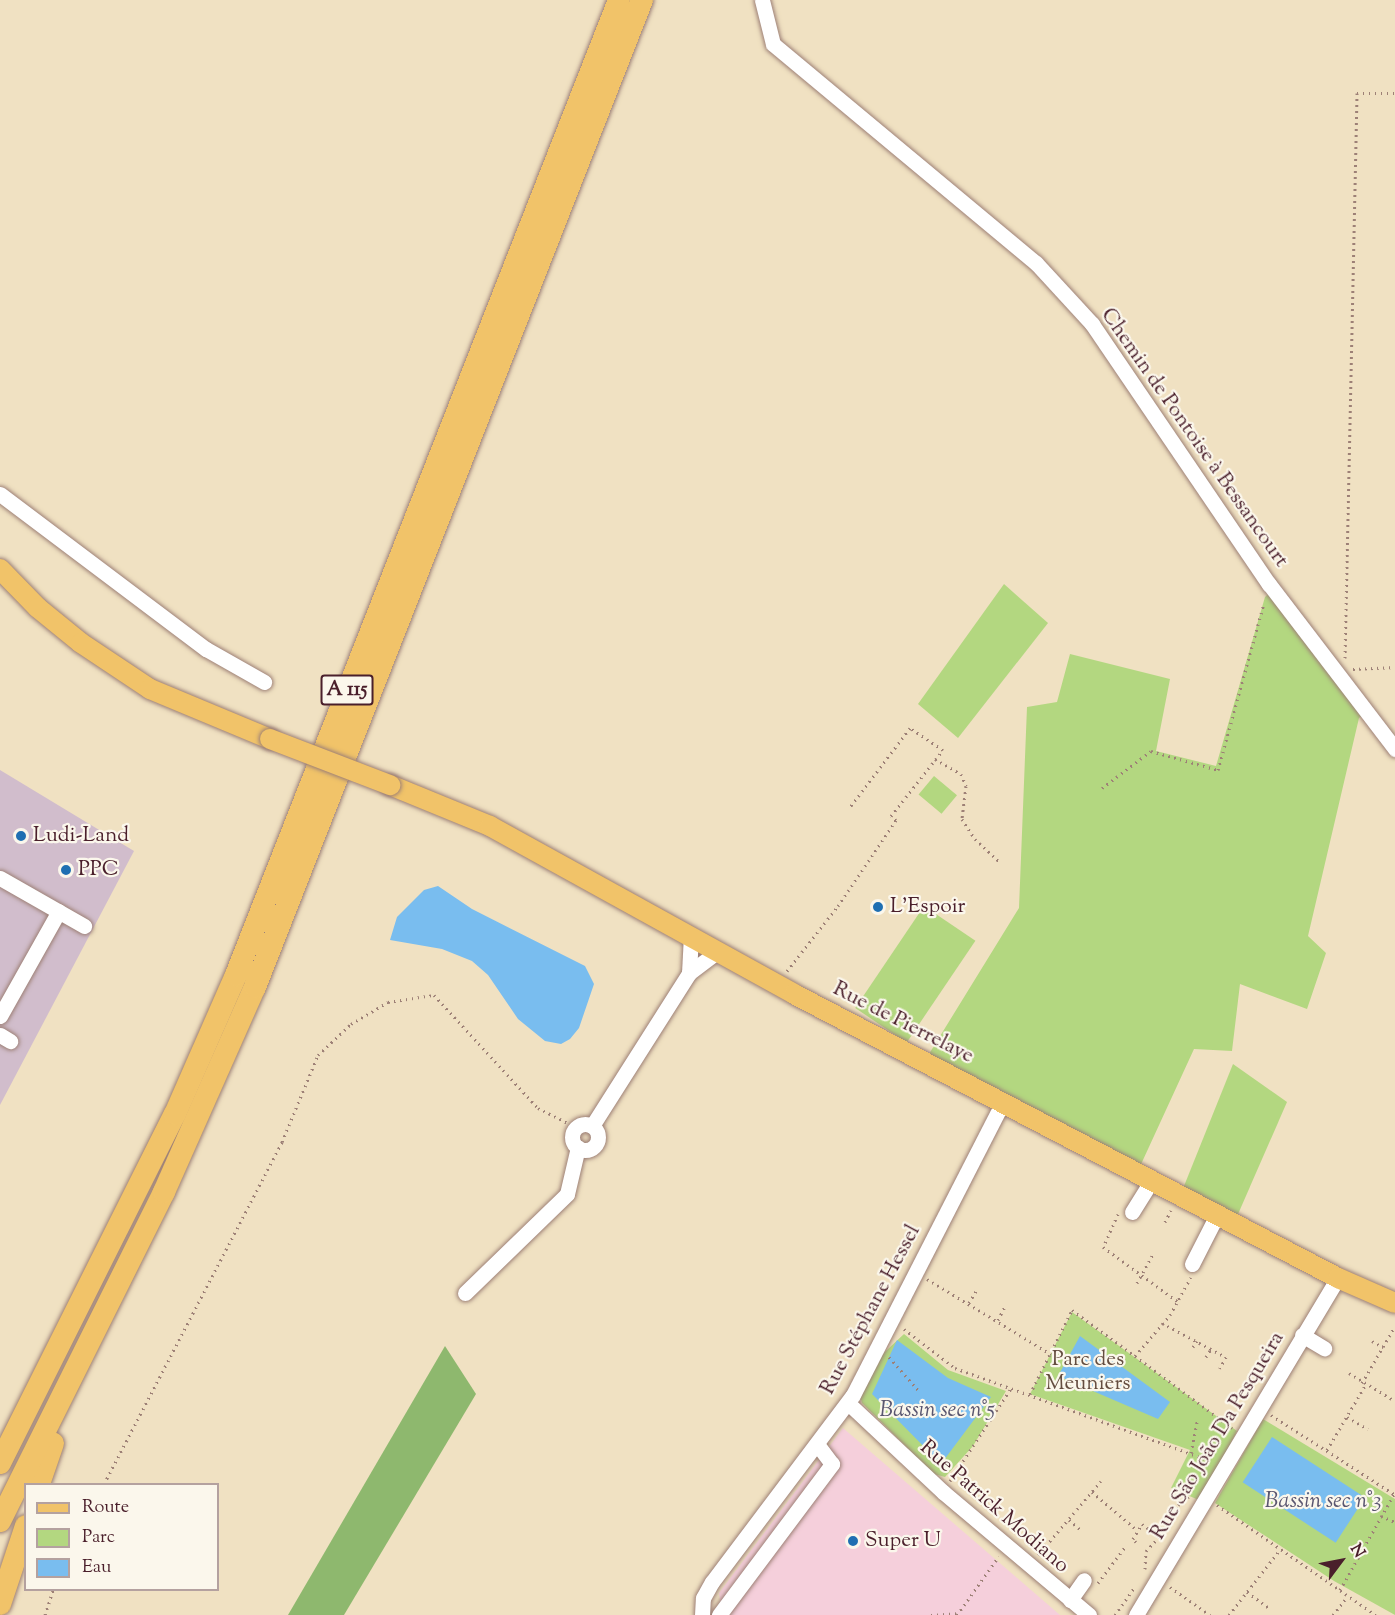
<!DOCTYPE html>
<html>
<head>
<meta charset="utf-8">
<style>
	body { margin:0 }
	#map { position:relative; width:1395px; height:1615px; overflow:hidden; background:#f0e1c2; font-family:"Sorts Mill Goudy",serif }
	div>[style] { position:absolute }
	.built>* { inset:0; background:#f5cfdb }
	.industrial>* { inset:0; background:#d1bdcc }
	.green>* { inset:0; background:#b3d780; transform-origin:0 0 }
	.forest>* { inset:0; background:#8eb86e }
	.water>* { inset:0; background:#79bdef; transform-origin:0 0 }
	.path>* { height:3px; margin-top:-1.5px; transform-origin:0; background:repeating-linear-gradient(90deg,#9d8076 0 1.5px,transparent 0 6px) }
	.roads { filter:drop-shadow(0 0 2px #9d8076) drop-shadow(0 0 2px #9d8076) }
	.minor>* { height:15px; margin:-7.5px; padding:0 7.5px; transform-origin:7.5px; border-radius:7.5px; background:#fff }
	.minor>.ring { margin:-7.5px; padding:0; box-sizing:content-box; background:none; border:15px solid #fff; border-radius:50% }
	.major>* { height:20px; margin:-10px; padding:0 10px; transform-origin:10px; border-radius:10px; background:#f1c369 }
	.highway>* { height:22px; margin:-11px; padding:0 11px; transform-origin:11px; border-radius:11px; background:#f1c369 }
	.bridges { filter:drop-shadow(0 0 2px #9d8076) drop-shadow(0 0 2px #9d8076) }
	.major-bridge>* { height:20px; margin:-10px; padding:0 10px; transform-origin:10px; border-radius:10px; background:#f1c369 }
	.dots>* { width:16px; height:16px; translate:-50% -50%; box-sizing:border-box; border:3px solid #fbf7ec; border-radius:50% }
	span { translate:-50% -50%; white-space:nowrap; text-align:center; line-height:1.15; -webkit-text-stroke:4.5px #fbf7ec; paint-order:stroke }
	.shield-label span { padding:2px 4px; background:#fbf7ec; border:2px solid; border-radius:4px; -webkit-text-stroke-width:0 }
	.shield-label { font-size:20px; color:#4a1f2b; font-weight:700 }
	.street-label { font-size:21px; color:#4a1f2b }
	.poi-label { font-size:21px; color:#4a1f2b }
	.left { translate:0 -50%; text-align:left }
	.park-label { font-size:21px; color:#644d40 }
	.water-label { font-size:22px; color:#5a5670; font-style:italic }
	.legend { position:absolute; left:24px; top:1483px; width:195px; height:108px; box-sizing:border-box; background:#fbf7ec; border:2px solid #b4a19f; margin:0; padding:8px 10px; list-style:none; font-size:18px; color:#4a1f2b }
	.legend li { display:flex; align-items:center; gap:12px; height:30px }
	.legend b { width:30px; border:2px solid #b4a19f }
	.north { position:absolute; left:1311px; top:1531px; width:60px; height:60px; -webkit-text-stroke:4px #fbf7ec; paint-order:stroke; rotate:58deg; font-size:16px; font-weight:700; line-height:24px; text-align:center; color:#4a1f2b }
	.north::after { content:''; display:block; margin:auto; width:21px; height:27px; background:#4a1f2b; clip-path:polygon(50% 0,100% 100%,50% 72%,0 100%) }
</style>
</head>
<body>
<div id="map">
	<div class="built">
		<div style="clip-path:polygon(843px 1428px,1060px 1615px,722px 1615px,719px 1593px)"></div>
	</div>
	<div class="industrial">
		<div style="clip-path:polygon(0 770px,134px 851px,0 1105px)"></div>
	</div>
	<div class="green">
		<div style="clip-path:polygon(1004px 584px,1048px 623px,958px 738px,918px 704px)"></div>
		<div style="clip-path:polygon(1277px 586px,1370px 709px,1359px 718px,1308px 936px,1326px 953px,1307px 1009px,1240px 984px,1232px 1051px,1194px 1049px,1137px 1173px,929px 1054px,1019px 908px,1027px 707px,1057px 702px,1070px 654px,1170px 679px,1156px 751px,1216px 766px,1265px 597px)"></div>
		<div style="left:934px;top:776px;width:30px;height:24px;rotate:40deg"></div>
		<div style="left:924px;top:906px;width:62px;height:123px;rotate:34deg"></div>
		<div style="clip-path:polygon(1233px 1064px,1287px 1102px,1235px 1221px,1180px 1196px)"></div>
		<div style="clip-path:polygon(1072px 1312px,1237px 1431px,1201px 1501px,1171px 1488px,1190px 1450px,1030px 1394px)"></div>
		<div style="clip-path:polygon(904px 1334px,948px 1370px,1006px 1391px,973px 1446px,945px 1477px,934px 1474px,862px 1403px,860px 1396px,872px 1364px)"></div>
		<div style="clip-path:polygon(1263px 1419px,1395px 1499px,1395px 1615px,1334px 1581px,1215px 1503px)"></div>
	</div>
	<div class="forest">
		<div style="clip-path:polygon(445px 1346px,476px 1394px,344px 1615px,288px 1615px)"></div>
	</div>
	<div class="water">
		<div style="clip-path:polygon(438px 886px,472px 909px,585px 966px,594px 984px,579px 1028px,570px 1039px,561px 1044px,545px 1041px,518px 1019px,488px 975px,472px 961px,442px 949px,390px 940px,397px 917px,424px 890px)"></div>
		<div style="clip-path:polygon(1080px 1336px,1170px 1402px,1158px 1419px,1058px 1376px)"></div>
		<div style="clip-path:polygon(897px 1340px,948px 1378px,991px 1397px,941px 1464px,872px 1394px)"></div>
		<div style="left:1272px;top:1437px;width:111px;height:54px;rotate:33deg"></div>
	</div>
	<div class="path">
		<div style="left:1345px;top:658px;width:565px;rotate:-88.78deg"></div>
		<div style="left:1357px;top:93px;width:38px"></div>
		<div style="left:1353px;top:669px;width:42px;rotate:-2.7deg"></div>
		<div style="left:935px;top:759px;width:30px;rotate:30deg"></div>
		<div style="left:961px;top:774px;width:13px;rotate:67deg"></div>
		<div style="left:966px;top:786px;width:33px;rotate:97deg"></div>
		<div style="left:962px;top:819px;width:24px;rotate:57deg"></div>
		<div style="left:975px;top:839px;width:33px;rotate:43deg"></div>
		<div style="left:1102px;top:788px;width:61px;rotate:-37.1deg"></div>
		<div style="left:1151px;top:751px;width:70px;rotate:15.8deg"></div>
		<div style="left:1218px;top:770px;width:173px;rotate:-74.6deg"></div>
		<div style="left:787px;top:971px;width:83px;rotate:-51.9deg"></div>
		<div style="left:838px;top:906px;width:104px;rotate:-56deg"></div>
		<div style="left:896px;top:820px;width:6px;rotate:-141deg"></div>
		<div style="left:891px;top:816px;width:84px;rotate:-51.8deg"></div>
		<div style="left:943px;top:750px;width:40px;rotate:-146deg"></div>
		<div style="left:910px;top:728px;width:99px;rotate:127.2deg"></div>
		<div style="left:1118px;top:1214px;width:36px;rotate:114deg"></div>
		<div style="left:1103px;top:1247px;width:92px;rotate:36.1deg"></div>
		<div style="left:1165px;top:1222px;width:13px;rotate:-63deg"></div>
		<div style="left:927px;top:1279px;width:145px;rotate:31.2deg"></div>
		<div style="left:1137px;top:1283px;width:35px;rotate:-61deg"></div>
		<div style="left:969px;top:1303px;width:16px;rotate:-60deg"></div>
		<div style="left:998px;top:1320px;width:16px;rotate:-63deg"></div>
		<div style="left:1162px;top:1323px;width:72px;rotate:28deg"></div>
		<div style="left:1226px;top:1357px;width:13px;rotate:119deg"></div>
		<div style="left:904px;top:1329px;width:64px;rotate:37.4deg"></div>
		<div style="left:955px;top:1368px;width:271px;rotate:20deg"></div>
		<div style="left:1372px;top:1341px;width:13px;rotate:29deg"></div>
		<div style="left:1193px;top:1347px;width:7px;rotate:-56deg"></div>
		<div style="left:1135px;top:1356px;width:121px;rotate:36.6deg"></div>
		<div style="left:889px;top:1357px;width:47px;rotate:48.5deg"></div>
		<div style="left:1206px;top:1357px;width:9px;rotate:-58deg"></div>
		<div style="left:1349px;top:1373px;width:54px;rotate:31.3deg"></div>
		<div style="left:1362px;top:1383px;width:66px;rotate:-59.9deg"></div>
		<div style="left:1030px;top:1394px;width:94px;rotate:-63.4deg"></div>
		<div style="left:1072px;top:1310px;width:78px;rotate:36.1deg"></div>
		<div style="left:1135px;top:1356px;width:54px;rotate:-49.5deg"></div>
		<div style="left:1170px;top:1315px;width:43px;rotate:-61.1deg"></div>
		<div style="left:1271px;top:1415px;width:146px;rotate:32.7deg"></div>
		<div style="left:1347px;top:1417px;width:24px;rotate:30deg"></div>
		<div style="left:1327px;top:1450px;width:77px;rotate:-59.4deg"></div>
		<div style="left:1191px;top:1453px;width:32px;rotate:-79deg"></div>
		<div style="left:950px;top:1481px;width:113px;rotate:-56.6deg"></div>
		<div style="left:104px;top:1484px;width:386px;rotate:-62.5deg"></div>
		<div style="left:282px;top:1142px;width:94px;rotate:-67.5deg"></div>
		<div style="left:318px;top:1055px;width:45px;rotate:-43.2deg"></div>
		<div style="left:351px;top:1024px;width:43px;rotate:-30.7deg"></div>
		<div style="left:388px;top:1002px;width:47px;rotate:-8.7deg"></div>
		<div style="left:434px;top:995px;width:154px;rotate:47.4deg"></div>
		<div style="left:538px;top:1108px;width:42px;rotate:26.6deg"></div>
		<div style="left:1092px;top:1492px;width:59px;rotate:40.2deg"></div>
		<div style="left:1217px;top:1505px;width:193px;rotate:34.7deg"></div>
		<div style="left:1381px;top:1516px;width:15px;rotate:23deg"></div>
		<div style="left:1069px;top:1520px;width:17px;rotate:40deg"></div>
		<div style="left:1136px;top:1542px;width:4px;rotate:-135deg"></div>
		<div style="left:1133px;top:1539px;width:17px;rotate:-59deg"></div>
		<div style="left:1142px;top:1524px;width:21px;rotate:37deg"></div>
		<div style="left:1038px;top:1555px;width:97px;rotate:-49.6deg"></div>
		<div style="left:1145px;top:1569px;width:18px;rotate:-87deg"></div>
		<div style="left:1146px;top:1551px;width:35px;rotate:-47deg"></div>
		<div style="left:1170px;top:1525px;width:22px;rotate:-68deg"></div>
		<div style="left:1178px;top:1505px;width:16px;rotate:-38deg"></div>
		<div style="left:1098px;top:1583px;width:45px;rotate:-53.1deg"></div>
		<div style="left:1170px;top:1587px;width:49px;rotate:35deg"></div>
		<div style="left:1340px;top:1590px;width:110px;rotate:-60.6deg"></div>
		<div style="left:1247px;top:1592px;width:26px;rotate:36deg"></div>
		<div style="left:45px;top:1615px;width:26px;rotate:-72deg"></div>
		<div style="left:931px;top:1615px;width:26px;rotate:-4deg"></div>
		<div style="left:957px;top:1615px;width:72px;rotate:-54.6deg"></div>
		<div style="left:1115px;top:1615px;width:32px;rotate:-55deg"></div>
		<div style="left:1229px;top:1615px;width:81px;rotate:-52deg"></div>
		<div style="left:1333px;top:1615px;width:24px;rotate:-52deg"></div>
	</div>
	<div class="roads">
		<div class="minor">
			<div style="left:762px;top:0;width:45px;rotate:76deg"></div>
			<div style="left:773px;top:44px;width:342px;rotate:39.8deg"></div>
			<div style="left:1036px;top:263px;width:83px;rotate:47.4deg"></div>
			<div style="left:1092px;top:324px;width:315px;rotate:55.8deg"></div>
			<div style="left:1269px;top:584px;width:208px;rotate:52.6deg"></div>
			<div style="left:0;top:494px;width:258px;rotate:37deg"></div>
			<div style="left:206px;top:649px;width:67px;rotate:29.6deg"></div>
			<div style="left:0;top:878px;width:97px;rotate:29.7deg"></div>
			<div style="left:689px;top:973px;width:37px;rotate:-87deg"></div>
			<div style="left:0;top:1016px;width:120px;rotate:-60.7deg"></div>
			<div style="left:0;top:1035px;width:12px;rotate:31deg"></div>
			<div class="ring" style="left:572px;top:1124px;width:11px;height:11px"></div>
			<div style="left:592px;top:1126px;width:181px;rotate:-57.6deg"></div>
			<div style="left:689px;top:973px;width:36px;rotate:-37deg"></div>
			<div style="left:1132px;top:1212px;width:36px;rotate:-58deg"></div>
			<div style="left:1192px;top:1264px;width:55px;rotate:-63deg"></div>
			<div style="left:465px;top:1293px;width:142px;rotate:-44.1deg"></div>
			<div style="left:567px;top:1194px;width:48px;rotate:-76.8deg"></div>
			<div style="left:1302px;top:1335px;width:26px;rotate:31deg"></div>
			<div style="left:848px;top:1403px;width:130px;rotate:43.1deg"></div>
			<div style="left:943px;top:1492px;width:191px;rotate:40.1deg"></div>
			<div style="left:1070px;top:1600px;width:24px;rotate:-55deg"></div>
			<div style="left:702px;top:1615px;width:17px;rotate:-87deg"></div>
			<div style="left:703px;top:1598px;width:18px;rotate:-61deg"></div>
			<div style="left:712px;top:1582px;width:234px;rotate:-53deg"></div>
			<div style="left:853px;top:1395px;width:329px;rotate:-62.9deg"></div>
			<div style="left:719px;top:1615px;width:189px;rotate:-53.2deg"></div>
			<div style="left:832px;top:1464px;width:25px;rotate:-127deg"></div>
			<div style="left:1136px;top:1615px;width:393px;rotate:-59.1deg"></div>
		</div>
		<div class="major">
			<div style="left:0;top:569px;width:54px;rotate:45.7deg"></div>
			<div style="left:38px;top:608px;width:55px;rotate:39.1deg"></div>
			<div style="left:81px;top:643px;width:83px;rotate:33.7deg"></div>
			<div style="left:150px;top:689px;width:130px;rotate:22.6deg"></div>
			<div style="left:390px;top:785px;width:108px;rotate:22.3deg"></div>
			<div style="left:490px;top:826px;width:347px;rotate:28.9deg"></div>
			<div style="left:794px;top:994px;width:614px;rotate:27.57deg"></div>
			<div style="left:1338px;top:1278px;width:62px;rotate:23.7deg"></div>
		</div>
		<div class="highway">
			<div style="left:0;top:1463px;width:390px;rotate:-63.4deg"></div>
			<div style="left:175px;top:1114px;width:152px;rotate:-66.3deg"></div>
			<div style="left:236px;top:975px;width:1048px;rotate:-68.55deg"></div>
			<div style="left:39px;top:1484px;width:43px;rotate:-71.1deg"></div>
			<div style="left:0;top:1521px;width:368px;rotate:-63.5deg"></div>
			<div style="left:164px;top:1192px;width:224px;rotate:-66.1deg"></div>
			<div style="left:255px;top:987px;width:1060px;rotate:-68.59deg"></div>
			<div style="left:0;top:1604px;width:82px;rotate:-71.6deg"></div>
		</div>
	</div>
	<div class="bridges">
		<div class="major-bridge">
			<div style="left:270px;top:739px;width:129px;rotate:21deg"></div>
		</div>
	</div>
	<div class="dots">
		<div style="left:21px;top:836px;background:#1f6fb2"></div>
		<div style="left:66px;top:870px;background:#1f6fb2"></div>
		<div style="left:878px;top:907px;background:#1f6fb2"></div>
		<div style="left:853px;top:1541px;background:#1f6fb2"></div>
	</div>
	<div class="shield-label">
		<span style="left:347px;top:690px">A 115</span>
	</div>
	<div class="street-label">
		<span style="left:1194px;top:438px;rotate:55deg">Chemin de Pontoise à Bessancourt</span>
		<span style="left:903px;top:1023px;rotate:27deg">Rue de Pierrelaye</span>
		<span style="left:871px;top:1310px;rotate:-62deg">Rue Stéphane Hessel</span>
		<span style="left:1218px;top:1436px;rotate:-59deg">Rue São João Da Pesqueira</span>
		<span style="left:994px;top:1507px;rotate:41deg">Rue Patrick Modiano</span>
	</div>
	<div class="poi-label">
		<span class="left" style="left:33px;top:836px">Ludi-Land</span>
		<span class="left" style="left:78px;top:870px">PPC</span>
		<span class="left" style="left:890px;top:907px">L'Espoir</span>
		<span class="left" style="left:865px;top:1541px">Super U</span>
	</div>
	<div class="park-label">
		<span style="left:1088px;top:1372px">Parc des<br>Meuniers</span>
	</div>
	<div class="water-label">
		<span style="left:937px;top:1412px">Bassin sec n°5</span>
		<span style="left:1323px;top:1503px">Bassin sec n°3</span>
	</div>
	<ul class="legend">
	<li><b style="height:8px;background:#f1c369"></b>Route</li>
	<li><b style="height:16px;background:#b3d780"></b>Parc</li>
	<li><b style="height:16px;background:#79bdef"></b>Eau</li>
	</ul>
	<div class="north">N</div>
</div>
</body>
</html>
